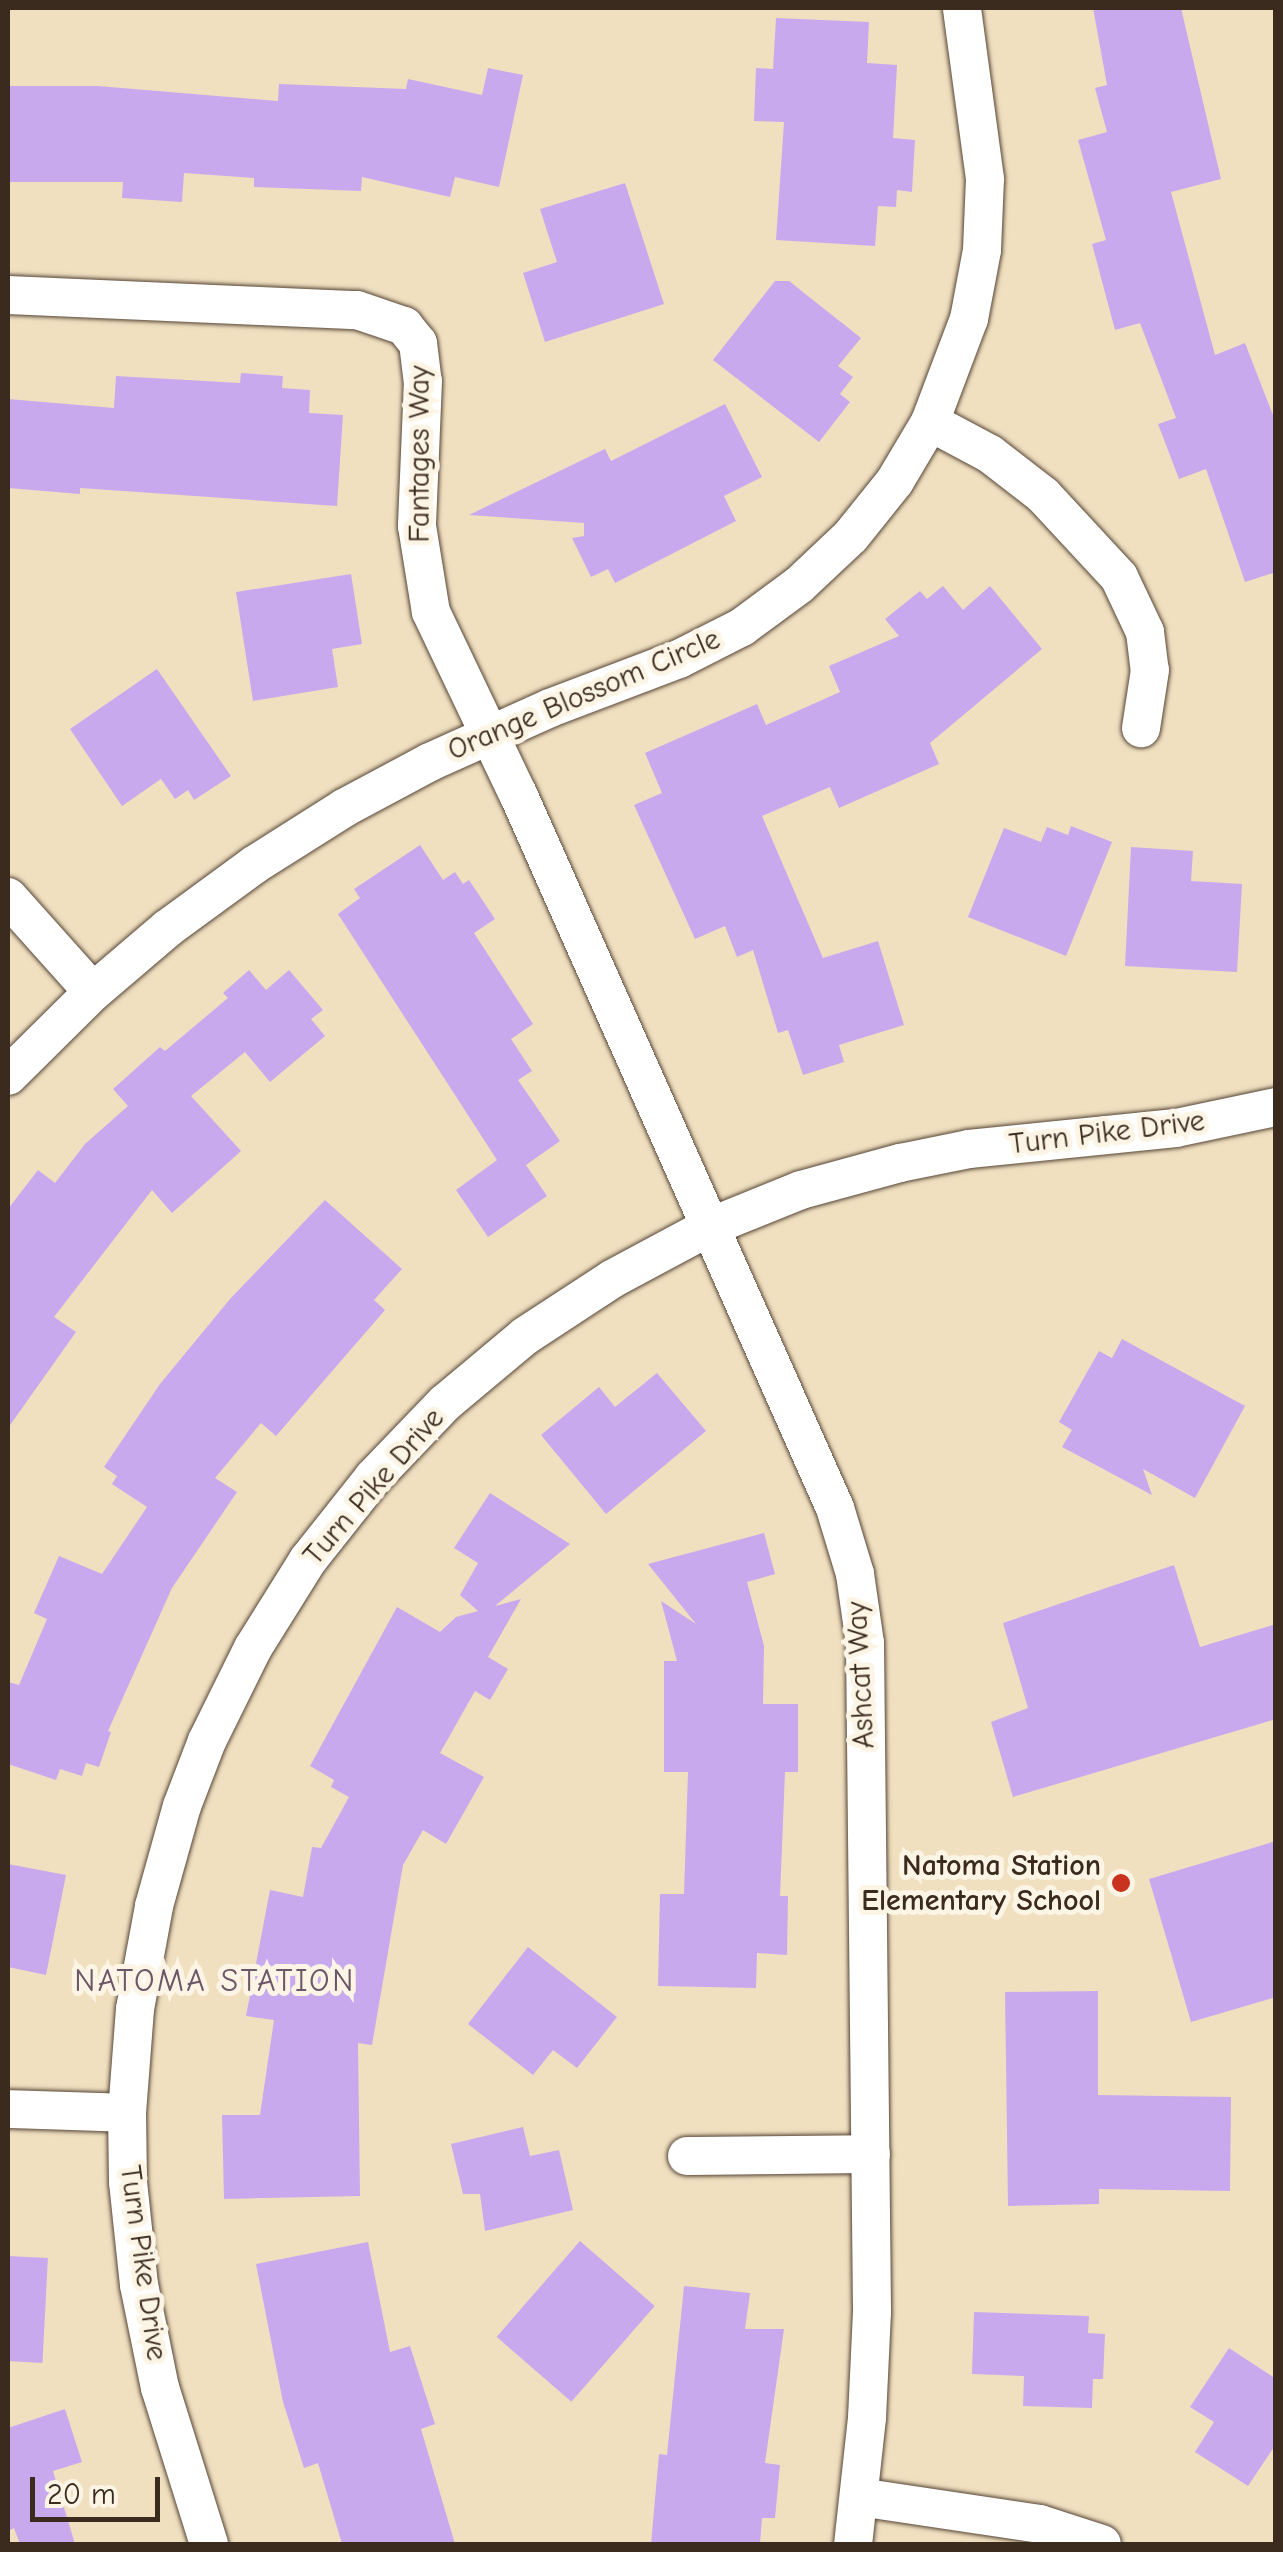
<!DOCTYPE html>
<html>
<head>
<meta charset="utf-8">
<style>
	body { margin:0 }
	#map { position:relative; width:1283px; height:2552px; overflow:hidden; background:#f0e0c0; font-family:"Comic Neue",sans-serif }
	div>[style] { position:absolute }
	.building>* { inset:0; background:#c9a9ee; transform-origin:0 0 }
	.roads { filter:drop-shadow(0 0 2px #564536) drop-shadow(0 0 2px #564536) }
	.street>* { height:38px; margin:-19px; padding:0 19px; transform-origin:19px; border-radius:19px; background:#fff }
	.dots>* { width:28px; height:28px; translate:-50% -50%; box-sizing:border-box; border:5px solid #fcf5e5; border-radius:50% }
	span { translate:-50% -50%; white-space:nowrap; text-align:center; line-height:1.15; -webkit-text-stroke:10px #fcf5e5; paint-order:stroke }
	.street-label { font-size:30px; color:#3b2a1e }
	.poi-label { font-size:30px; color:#3b2a1e; font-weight:700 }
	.right { translate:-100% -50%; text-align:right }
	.neighbourhood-label { font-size:32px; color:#6d5667; letter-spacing:2.5px }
	.frame { position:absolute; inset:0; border:10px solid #3b2a1e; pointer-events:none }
	.scale { position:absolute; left:30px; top:2477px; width:130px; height:45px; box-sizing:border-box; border:5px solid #3b2a1e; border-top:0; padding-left:12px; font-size:30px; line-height:35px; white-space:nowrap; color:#3b2a1e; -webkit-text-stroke:8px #fcf5e5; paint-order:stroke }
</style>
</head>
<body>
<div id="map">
	<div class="building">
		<div style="clip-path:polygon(1093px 8px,1181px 8px,1221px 179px,1171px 192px,1215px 355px,1245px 343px,1276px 423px,1276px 572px,1245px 582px,1206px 469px,1179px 479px,1158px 424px,1176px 418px,1140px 323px,1115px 330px,1092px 244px,1106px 240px,1078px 140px,1107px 132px,1095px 88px,1107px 85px)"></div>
		<div style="clip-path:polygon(776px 18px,869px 22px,867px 63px,897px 65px,893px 138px,915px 140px,912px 192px,897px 190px,896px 207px,878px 206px,875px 246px,776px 240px,784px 122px,754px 121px,756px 68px,773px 69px)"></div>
		<div style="clip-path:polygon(488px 68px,523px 75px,499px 187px,455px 177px,450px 197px,362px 177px,361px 191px,254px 187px,254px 178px,184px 173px,182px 202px,122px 198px,123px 182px,9px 182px,9px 86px,98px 86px,278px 101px,279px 84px,406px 89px,408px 79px,482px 95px)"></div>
		<div style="clip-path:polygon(625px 183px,664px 304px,545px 342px,523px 273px,557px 262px,540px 209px)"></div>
		<div style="clip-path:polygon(775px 281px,789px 281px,861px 338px,838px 366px,853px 377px,840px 394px,850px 402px,819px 442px,713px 360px)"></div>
		<div style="clip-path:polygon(241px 373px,283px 376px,282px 388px,310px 390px,309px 413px,343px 415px,337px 506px,80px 488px,80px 494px,8px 488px,8px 399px,114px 408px,116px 376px,240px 383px)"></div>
		<div style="clip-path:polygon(725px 404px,762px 477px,724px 496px,736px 521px,615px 583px,608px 569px,591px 577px,572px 538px,584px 536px,584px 523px,469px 515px,605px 449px,611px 461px)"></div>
		<div style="clip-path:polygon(351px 574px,362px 644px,332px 649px,338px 687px,253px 701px,236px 592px)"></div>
		<div style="clip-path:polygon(943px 586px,963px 610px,990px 586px,1042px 649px,930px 743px,939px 764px,839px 808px,830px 787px,762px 816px,823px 958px,878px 941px,904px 1025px,839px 1045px,844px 1062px,803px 1075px,788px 1030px,778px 1033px,753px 950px,737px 957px,725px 926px,695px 939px,634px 805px,662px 793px,645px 753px,757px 704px,766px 725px,840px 692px,829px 666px,899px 636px,885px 619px,920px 591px,927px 599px)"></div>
		<div style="clip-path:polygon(157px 669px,231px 776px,194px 800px,188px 790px,175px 799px,161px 779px,122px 806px,70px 729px)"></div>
		<div style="clip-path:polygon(1071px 826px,1112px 842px,1066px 956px,968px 917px,1004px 828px,1041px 842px,1047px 827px,1068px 835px)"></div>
		<div style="clip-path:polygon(420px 845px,443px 880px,455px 872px,463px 884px,469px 880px,495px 919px,474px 933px,533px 1024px,511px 1039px,532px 1071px,518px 1080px,560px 1141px,526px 1165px,547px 1196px,488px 1237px,456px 1190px,497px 1160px,338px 914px,360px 898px,354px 889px)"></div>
		<div style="clip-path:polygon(1131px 847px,1193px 851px,1191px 881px,1242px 884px,1237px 972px,1125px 966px)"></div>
		<div style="clip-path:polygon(249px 970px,266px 990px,289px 970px,323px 1010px,311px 1019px,325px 1036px,270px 1082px,245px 1052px,191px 1096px,241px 1151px,172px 1213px,152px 1190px,54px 1317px,76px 1332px,8px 1428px,8px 1209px,38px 1170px,55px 1183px,85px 1144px,128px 1106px,113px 1089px,160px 1047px,165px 1051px,228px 998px,223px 993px)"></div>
		<div style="clip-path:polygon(325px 1200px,402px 1269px,374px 1300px,385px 1310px,276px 1436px,261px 1423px,215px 1478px,237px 1492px,172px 1588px,108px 1731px,111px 1732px,99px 1767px,86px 1763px,82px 1776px,60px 1769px,56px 1780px,8px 1764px,8px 1682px,19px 1685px,47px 1619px,34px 1613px,59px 1556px,102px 1574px,147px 1507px,112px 1484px,117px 1476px,104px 1467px,160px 1384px,230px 1299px)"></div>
		<div style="clip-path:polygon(1122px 1339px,1245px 1406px,1195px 1498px,1143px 1469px,1152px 1495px,1062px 1447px,1072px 1430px,1059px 1422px,1099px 1351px,1112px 1358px)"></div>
		<div style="clip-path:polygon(657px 1373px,706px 1431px,606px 1514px,541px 1435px,599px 1387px,615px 1407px)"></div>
		<div style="clip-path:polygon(490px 1493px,570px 1544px,495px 1606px,521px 1599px,488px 1657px,508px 1669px,490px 1700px,475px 1691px,440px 1753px,484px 1777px,446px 1844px,423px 1830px,403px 1865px,372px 2045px,358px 2043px,360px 2196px,224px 2199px,222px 2115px,260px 2115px,274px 2020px,246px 2016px,270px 1890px,303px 1897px,312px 1847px,321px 1848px,349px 1797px,331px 1787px,334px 1780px,310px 1766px,397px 1607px,440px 1632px,456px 1617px,478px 1611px,460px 1595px,478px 1563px,454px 1548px)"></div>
		<div style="clip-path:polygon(764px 1533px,775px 1574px,747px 1582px,764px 1646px,763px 1704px,798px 1704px,798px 1772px,785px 1772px,780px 1896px,788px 1896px,787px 1955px,757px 1953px,756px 1988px,658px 1986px,660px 1894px,684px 1894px,688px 1772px,664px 1772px,664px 1661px,677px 1661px,661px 1601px,696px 1624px,648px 1564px)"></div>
		<div style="clip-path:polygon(1174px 1565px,1200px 1647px,1276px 1624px,1276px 1719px,1013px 1797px,991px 1722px,1028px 1708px,1003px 1623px)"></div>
		<div style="clip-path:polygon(1276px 1841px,1276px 1997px,1191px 2022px,1149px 1879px)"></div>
		<div style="clip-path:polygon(8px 1864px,66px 1875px,46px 1975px,8px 1967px)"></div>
		<div style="clip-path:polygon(528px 1947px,617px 2017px,577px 2068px,553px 2050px,533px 2075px,468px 2024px)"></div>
		<div style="clip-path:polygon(1098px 1991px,1098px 2095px,1231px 2097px,1230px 2191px,1099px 2189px,1099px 2204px,1008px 2206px,1005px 1992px)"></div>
		<div style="clip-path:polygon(523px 2127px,530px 2156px,559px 2150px,573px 2210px,485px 2231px,480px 2194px,463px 2194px,451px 2144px)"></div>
		<div style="left:580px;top:2241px;width:99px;height:127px;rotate:41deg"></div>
		<div style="clip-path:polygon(368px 2242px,390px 2352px,410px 2346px,435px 2424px,421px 2429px,455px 2544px,342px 2544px,318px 2463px,304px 2468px,283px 2402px,256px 2264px)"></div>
		<div style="left:8px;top:2256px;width:40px;height:105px;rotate:3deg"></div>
		<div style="clip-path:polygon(684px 2286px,750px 2293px,745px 2329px,784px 2329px,765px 2463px,780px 2465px,775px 2518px,762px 2518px,760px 2544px,651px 2544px,659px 2454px,667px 2455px)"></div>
		<div style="clip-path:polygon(974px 2312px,1089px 2316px,1088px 2333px,1105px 2334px,1103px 2379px,1093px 2379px,1092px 2408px,1023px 2406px,1024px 2376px,972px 2374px)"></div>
		<div style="clip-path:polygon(1229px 2348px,1276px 2379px,1276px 2444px,1248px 2486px,1195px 2452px,1214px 2422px,1190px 2407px)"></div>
		<div style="clip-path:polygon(65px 2409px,82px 2462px,53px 2471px,75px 2544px,20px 2544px,14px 2528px,8px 2531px,8px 2428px)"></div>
	</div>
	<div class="roads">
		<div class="street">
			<div style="left:8px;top:295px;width:349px;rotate:2.5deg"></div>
			<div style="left:357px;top:310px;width:50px;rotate:18.8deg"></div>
			<div style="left:404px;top:326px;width:22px;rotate:51deg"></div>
			<div style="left:418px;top:343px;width:38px;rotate:83deg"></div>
			<div style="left:423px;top:381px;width:145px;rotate:92.4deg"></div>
			<div style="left:417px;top:526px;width:87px;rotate:80.8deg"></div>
			<div style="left:431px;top:612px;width:202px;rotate:64.5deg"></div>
			<div style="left:518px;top:794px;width:781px;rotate:66.06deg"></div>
			<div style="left:835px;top:1508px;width:69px;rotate:73.1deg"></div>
			<div style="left:855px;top:1574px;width:70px;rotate:81.8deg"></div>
			<div style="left:865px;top:1643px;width:669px;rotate:89.4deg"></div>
			<div style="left:872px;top:2312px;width:106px;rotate:92.7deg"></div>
			<div style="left:867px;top:2418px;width:127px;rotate:96.3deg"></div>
			<div style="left:930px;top:422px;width:68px;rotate:28.1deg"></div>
			<div style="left:990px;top:454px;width:67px;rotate:37.7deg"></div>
			<div style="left:1043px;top:495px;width:112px;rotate:47.2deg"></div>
			<div style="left:1119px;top:577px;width:61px;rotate:64.7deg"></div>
			<div style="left:1145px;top:632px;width:38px;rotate:83deg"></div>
			<div style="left:1150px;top:670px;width:59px;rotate:98.8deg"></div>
			<div style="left:8px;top:897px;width:127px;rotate:48.2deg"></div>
			<div style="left:8px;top:1076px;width:120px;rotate:-44.7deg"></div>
			<div style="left:93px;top:992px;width:99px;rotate:-40.5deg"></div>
			<div style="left:168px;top:928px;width:107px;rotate:-36.2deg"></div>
			<div style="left:254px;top:865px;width:107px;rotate:-32.3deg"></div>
			<div style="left:344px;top:808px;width:98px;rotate:-28.1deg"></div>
			<div style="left:430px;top:762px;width:132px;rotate:-24.2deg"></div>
			<div style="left:550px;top:708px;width:138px;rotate:-20.8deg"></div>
			<div style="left:679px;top:659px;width:71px;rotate:-26.9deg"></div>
			<div style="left:742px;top:627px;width:71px;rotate:-36.4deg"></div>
			<div style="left:799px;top:585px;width:71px;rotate:-43.3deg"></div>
			<div style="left:851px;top:536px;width:70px;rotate:-51.3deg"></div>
			<div style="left:895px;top:481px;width:69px;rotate:-59.3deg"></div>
			<div style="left:930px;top:422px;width:110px;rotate:-69.3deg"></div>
			<div style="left:969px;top:319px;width:70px;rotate:-79.3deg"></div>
			<div style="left:982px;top:250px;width:71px;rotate:-87.6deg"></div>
			<div style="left:985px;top:179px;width:173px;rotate:-97.7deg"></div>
			<div style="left:8px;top:2109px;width:119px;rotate:1.9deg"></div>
			<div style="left:687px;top:2156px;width:184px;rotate:-0.6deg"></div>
			<div style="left:859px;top:2497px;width:183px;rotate:8.5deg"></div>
			<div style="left:1040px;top:2524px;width:65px;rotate:17.9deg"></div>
			<div style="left:209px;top:2544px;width:164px;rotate:-107.4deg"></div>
			<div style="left:160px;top:2388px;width:105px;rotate:-101.5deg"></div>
			<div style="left:139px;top:2285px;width:104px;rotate:-96.1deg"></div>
			<div style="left:128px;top:2182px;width:69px;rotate:-90.8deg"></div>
			<div style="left:127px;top:2113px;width:104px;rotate:-85.6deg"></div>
			<div style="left:135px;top:2009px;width:105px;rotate:-79.5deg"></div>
			<div style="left:154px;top:1906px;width:104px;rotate:-74.4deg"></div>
			<div style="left:182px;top:1806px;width:70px;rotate:-69deg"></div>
			<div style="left:207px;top:1741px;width:104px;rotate:-63.7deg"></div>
			<div style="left:253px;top:1648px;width:104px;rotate:-58deg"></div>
			<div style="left:308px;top:1560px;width:105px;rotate:-51.6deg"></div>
			<div style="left:373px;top:1478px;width:104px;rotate:-46.2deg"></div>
			<div style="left:445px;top:1403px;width:104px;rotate:-39.9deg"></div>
			<div style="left:525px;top:1336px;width:104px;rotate:-33.2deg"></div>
			<div style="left:612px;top:1279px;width:108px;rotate:-28.2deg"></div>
			<div style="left:707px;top:1228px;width:101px;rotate:-22deg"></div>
			<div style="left:801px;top:1190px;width:103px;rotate:-15.3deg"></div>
			<div style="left:900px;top:1163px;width:70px;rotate:-11.5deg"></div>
			<div style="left:969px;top:1149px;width:208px;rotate:-5.8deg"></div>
			<div style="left:1176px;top:1128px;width:102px;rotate:-11.9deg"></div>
		</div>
	</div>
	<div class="dots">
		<div style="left:1121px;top:1883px;background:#c8321e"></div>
	</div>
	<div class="street-label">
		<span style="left:420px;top:454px;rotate:-90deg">Fantages Way</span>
		<span style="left:584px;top:695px;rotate:-23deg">Orange Blossom Circle</span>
		<span style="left:1107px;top:1133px;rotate:-7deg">Turn Pike Drive</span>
		<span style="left:374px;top:1487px;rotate:-49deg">Turn Pike Drive</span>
		<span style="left:861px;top:1675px;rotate:-93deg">Ashcat Way</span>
		<span style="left:143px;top:2263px;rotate:82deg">Turn Pike Drive</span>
	</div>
	<div class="poi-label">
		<span class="right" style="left:1101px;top:1883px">Natoma Station<br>Elementary School</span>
	</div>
	<div class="neighbourhood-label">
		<span style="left:215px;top:1981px">NATOMA STATION</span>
	</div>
	<div class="frame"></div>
	<div class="scale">20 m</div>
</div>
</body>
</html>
